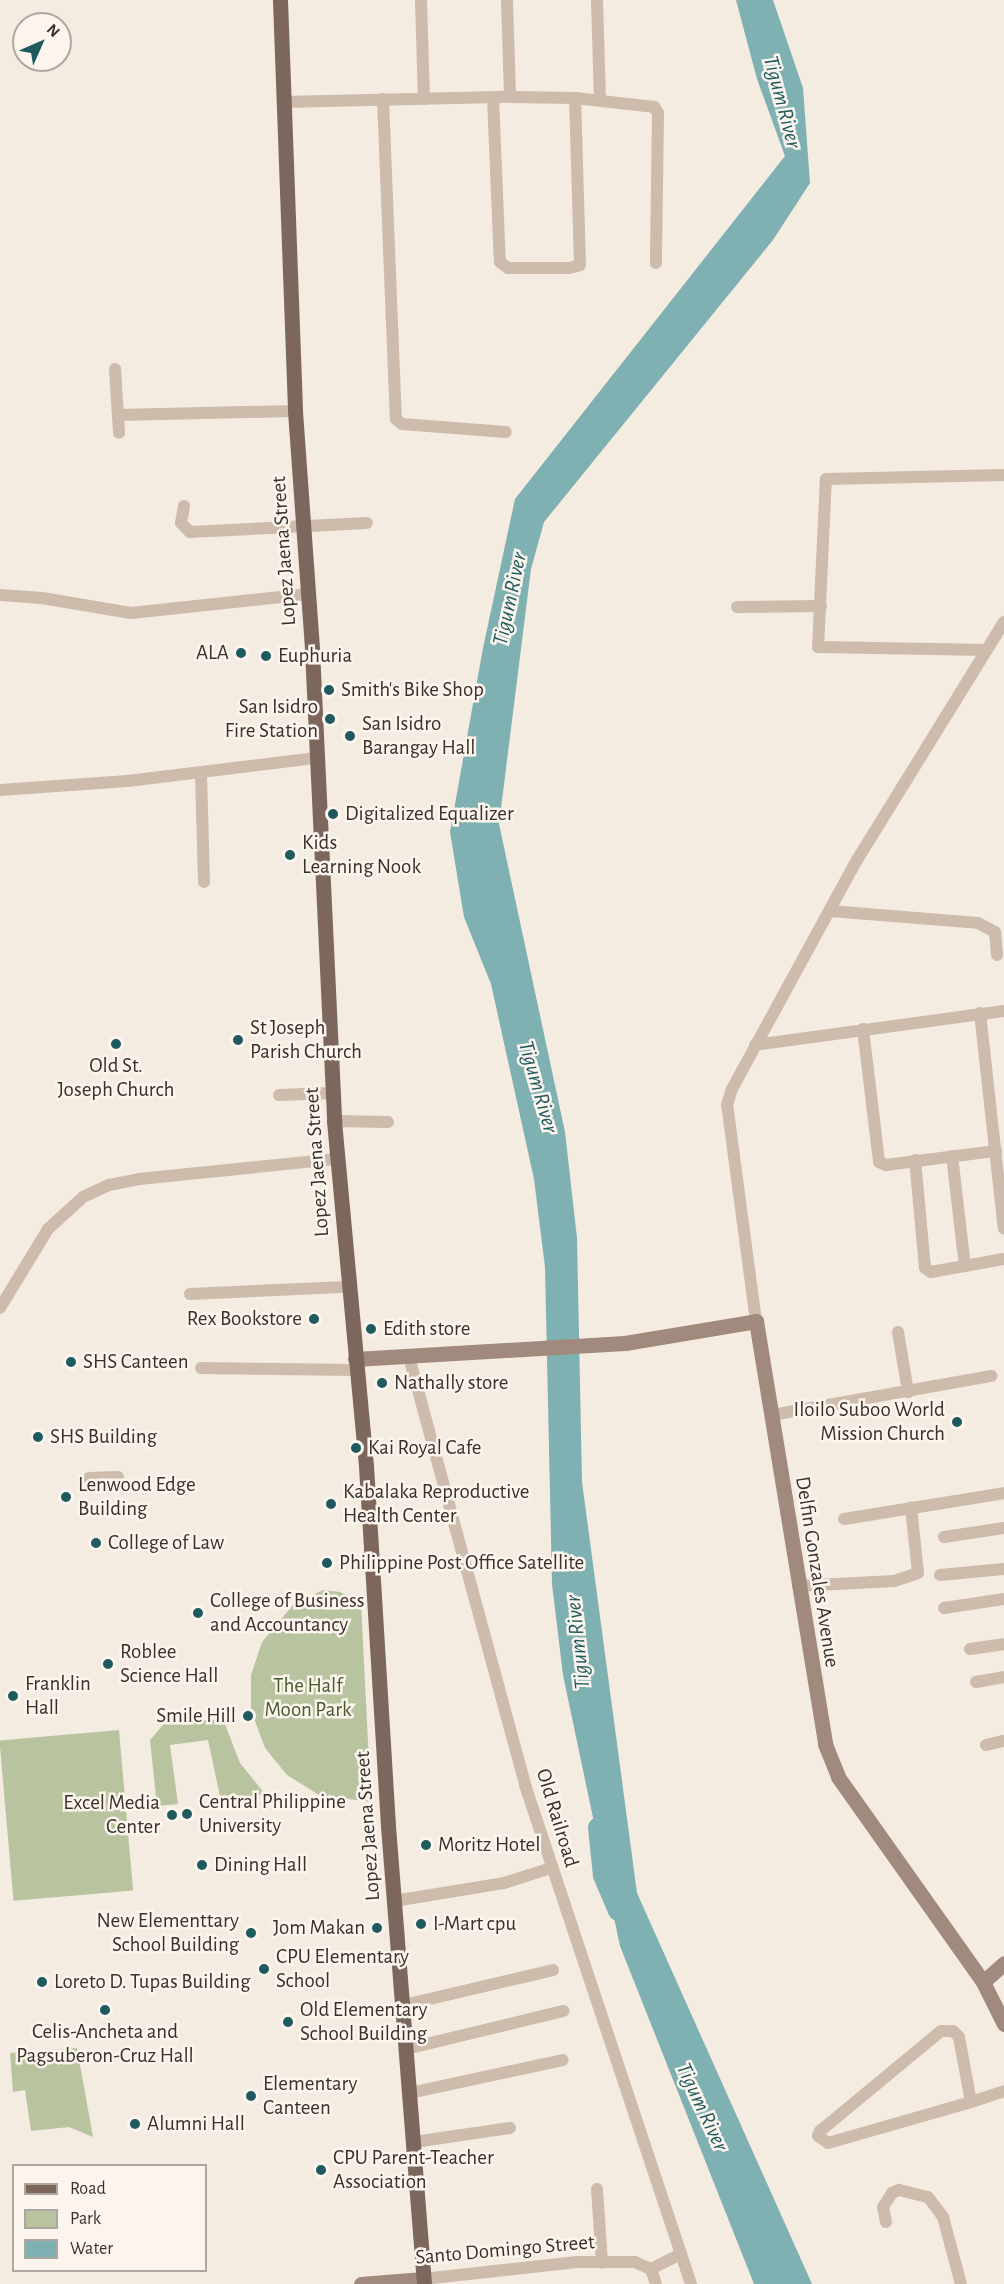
<!DOCTYPE html>
<html>
<head>
<meta charset="utf-8">
<style>
	body { margin:0 }
	#map { position:relative; width:1004px; height:2284px; overflow:hidden; background:#f4ebe1; font-family:"Alegreya Sans",sans-serif }
	div>[style] { position:absolute }
	.green>* { inset:0; background:#b8c4a0; transform-origin:0 0 }
	.water>* { inset:0; background:#7fb0b2 }
	.river>* { height:21px; margin:-10.5px; padding:0 10.5px; transform-origin:10.5px; border-radius:10.5px; background:#7fb0b2 }
	.street>* { height:12px; margin:-6px; padding:0 6px; transform-origin:6px; border-radius:6px; background:#cdbbac }
	.secondary>* { height:15px; margin:-7.5px; padding:0 7.5px; transform-origin:7.5px; border-radius:7.5px; background:#a18a7d }
	.primary>* { height:15px; margin:-7.5px; padding:0 7.5px; transform-origin:7.5px; border-radius:7.5px; background:#7d675c }
	.dots>* { width:16px; height:16px; translate:-50% -50%; box-sizing:border-box; border:3px solid #fbf5ee; border-radius:50% }
	span { translate:-50% -50%; white-space:nowrap; text-align:center; line-height:1.15; -webkit-text-stroke:5px #fbf5ee; paint-order:stroke }
	.street-label { font-size:21px; color:#3b302b }
	.poi-label { font-size:21px; color:#3b302b }
	.right { translate:-100% -50%; text-align:right }
	.left { translate:0 -50%; text-align:left }
	.park-label { font-size:21px; color:#4a5a2e }
	.water-label { font-size:22px; color:#1f5a5e; font-style:italic }
	.legend { position:absolute; left:12px; top:2164px; width:195px; height:108px; box-sizing:border-box; background:#fbf5ee; border:2px solid #aea6a0; margin:0; padding:8px 10px; list-style:none; font-size:18px; color:#3b302b }
	.legend li { display:flex; align-items:center; gap:12px; height:30px }
	.legend b { width:30px; border:2px solid #aea6a0 }
	.north { position:absolute; left:12px; top:12px; width:60px; height:60px; box-sizing:border-box; background:#fbf5ee; border:2px solid #aea6a0; border-radius:50%; rotate:45deg; font-size:16px; font-weight:700; line-height:24px; text-align:center; color:#3b302b }
	.north::after { content:''; display:block; margin:auto; width:21px; height:27px; background:#1f5a5e; clip-path:polygon(50% 0,100% 100%,50% 72%,0 100%) }
</style>
</head>
<body>
<div id="map">
	<div class="green">
		<div style="clip-path:polygon(323px 1590px,340px 1592px,361px 1603px,371px 1802px,319px 1795px,287px 1775px,265px 1748px,251px 1710px,251px 1675px,262px 1642px,293px 1605px)"></div>
		<div style="clip-path:polygon(223px 1719px,240px 1763px,265px 1794px,221px 1801px,208px 1740px,170px 1745px,178px 1804px,157px 1806px,150px 1740px,164px 1724px)"></div>
		<div style="left:119px;top:1730px;width:161px;height:120px;rotate:85deg"></div>
		<div style="clip-path:polygon(77px 2048px,93px 2137px,69px 2127px,31px 2131px,25px 2090px,13px 2092px,10px 2053px)"></div>
	</div>
	<div class="water">
		<div style="clip-path:polygon(736px 0,773px 0,803px 88px,810px 183px,773px 240px,544px 522px,531px 569px,499px 824px,565px 1132px,577px 1238px,582px 1482px,637px 1893px,812px 2284px,754px 2284px,620px 1946px,563px 1675px,552px 1584px,545px 1267px,534px 1179px,491px 984px,464px 917px,450px 832px,483px 648px,515px 499px,785px 156px,757px 79px)"></div>
	</div>
	<div class="river">
		<div style="left:598px;top:1827px;width:48px;rotate:84.1deg"></div>
		<div style="left:603px;top:1875px;width:38px;rotate:67deg"></div>
	</div>
	<div class="street">
		<div style="left:421px;top:0;width:99px;rotate:88.3deg"></div>
		<div style="left:507px;top:0;width:97px;rotate:88.2deg"></div>
		<div style="left:597px;top:0;width:100px;rotate:88.3deg"></div>
		<div style="left:493px;top:98px;width:164px;rotate:87.6deg"></div>
		<div style="left:500px;top:262px;width:10px;rotate:37deg"></div>
		<div style="left:508px;top:268px;width:61px"></div>
		<div style="left:569px;top:268px;width:11px;rotate:-15deg"></div>
		<div style="left:580px;top:265px;width:167px;rotate:-91.7deg"></div>
		<div style="left:383px;top:99px;width:320px;rotate:87.7deg"></div>
		<div style="left:396px;top:419px;width:8px;rotate:40deg"></div>
		<div style="left:402px;top:424px;width:104px;rotate:4.4deg"></div>
		<div style="left:283px;top:102px;width:227px;rotate:-1.3deg"></div>
		<div style="left:510px;top:97px;width:65px;rotate:0.9deg"></div>
		<div style="left:575px;top:98px;width:80px;rotate:6.5deg"></div>
		<div style="left:654px;top:107px;width:7px;rotate:56deg"></div>
		<div style="left:658px;top:113px;width:150px;rotate:90.8deg"></div>
		<div style="left:115px;top:369px;width:64px;rotate:86.4deg"></div>
		<div style="left:118px;top:415px;width:177px;rotate:-1.3deg"></div>
		<div style="left:184px;top:506px;width:17px;rotate:100deg"></div>
		<div style="left:181px;top:523px;width:13px;rotate:45deg"></div>
		<div style="left:190px;top:532px;width:177px;rotate:-2.9deg"></div>
		<div style="left:0;top:595px;width:42px;rotate:4.1deg"></div>
		<div style="left:42px;top:598px;width:90px;rotate:9.6deg"></div>
		<div style="left:131px;top:613px;width:178px;rotate:-6.1deg"></div>
		<div style="left:737px;top:607px;width:84px;rotate:-0.7deg"></div>
		<div style="left:987px;top:650px;width:169px;rotate:-179deg"></div>
		<div style="left:818px;top:647px;width:168px;rotate:-87.3deg"></div>
		<div style="left:826px;top:479px;width:178px;rotate:-1.3deg"></div>
		<div style="left:201px;top:774px;width:108px;rotate:88.4deg"></div>
		<div style="left:0;top:790px;width:128px;rotate:-4deg"></div>
		<div style="left:128px;top:781px;width:188px;rotate:-7deg"></div>
		<div style="left:830px;top:911px;width:148px;rotate:4.6deg"></div>
		<div style="left:978px;top:923px;width:19px;rotate:28deg"></div>
		<div style="left:995px;top:932px;width:23px;rotate:85deg"></div>
		<div style="left:980px;top:1013px;width:217px;rotate:83.7deg"></div>
		<div style="left:863px;top:1029px;width:134px;rotate:83.1deg"></div>
		<div style="left:879px;top:1162px;width:8px;rotate:23deg"></div>
		<div style="left:886px;top:1165px;width:111px;rotate:-7.3deg"></div>
		<div style="left:755px;top:1045px;width:251px;rotate:-7.8deg"></div>
		<div style="left:279px;top:1095px;width:54px;rotate:-2.1deg"></div>
		<div style="left:334px;top:1121px;width:54px;rotate:1.1deg"></div>
		<div style="left:952px;top:1156px;width:111px;rotate:83.3deg"></div>
		<div style="left:915px;top:1160px;width:108px;rotate:84.7deg"></div>
		<div style="left:925px;top:1268px;width:7px;rotate:34deg"></div>
		<div style="left:931px;top:1272px;width:74px;rotate:-10.1deg"></div>
		<div style="left:190px;top:1294px;width:157px;rotate:-2.6deg"></div>
		<div style="left:0;top:1308px;width:92px;rotate:-58.7deg"></div>
		<div style="left:48px;top:1229px;width:47px;rotate:-42.4deg"></div>
		<div style="left:83px;top:1197px;width:29px;rotate:-25deg"></div>
		<div style="left:109px;top:1185px;width:31px;rotate:-11deg"></div>
		<div style="left:139px;top:1179px;width:199px;rotate:-5.8deg"></div>
		<div style="left:756px;top:1321px;width:218px;rotate:-97.6deg"></div>
		<div style="left:727px;top:1105px;width:17px;rotate:-73deg"></div>
		<div style="left:732px;top:1089px;width:261px;rotate:-61.4deg"></div>
		<div style="left:857px;top:860px;width:280px;rotate:-58.3deg"></div>
		<div style="left:898px;top:1332px;width:61px;rotate:80.5deg"></div>
		<div style="left:409px;top:1357px;width:443px;rotate:74.8deg"></div>
		<div style="left:525px;top:1785px;width:526px;rotate:71.6deg"></div>
		<div style="left:201px;top:1368px;width:155px;rotate:0.7deg"></div>
		<div style="left:772px;top:1415px;width:223px;rotate:-10.1deg"></div>
		<div style="left:89px;top:1478px;width:29px;rotate:-2deg"></div>
		<div style="left:844px;top:1519px;width:162px;rotate:-9.2deg"></div>
		<div style="left:944px;top:1537px;width:61px;rotate:-8.5deg"></div>
		<div style="left:940px;top:1575px;width:64px;rotate:-5.4deg"></div>
		<div style="left:798px;top:1586px;width:96px;rotate:-3deg"></div>
		<div style="left:894px;top:1581px;width:25px;rotate:-18deg"></div>
		<div style="left:918px;top:1573px;width:66px;rotate:-96.1deg"></div>
		<div style="left:944px;top:1608px;width:61px;rotate:-8.5deg"></div>
		<div style="left:970px;top:1649px;width:34px;rotate:-8deg"></div>
		<div style="left:976px;top:1682px;width:28px;rotate:-10deg"></div>
		<div style="left:986px;top:1745px;width:18px;rotate:-13deg"></div>
		<div style="left:394px;top:1901px;width:111px;rotate:-9.3deg"></div>
		<div style="left:504px;top:1883px;width:49px;rotate:-17.7deg"></div>
		<div style="left:404px;top:2005px;width:153px;rotate:-13.2deg"></div>
		<div style="left:406px;top:2049px;width:162px;rotate:-13.6deg"></div>
		<div style="left:410px;top:2093px;width:156px;rotate:-12.2deg"></div>
		<div style="left:971px;top:2102px;width:66px;rotate:-100.5deg"></div>
		<div style="left:959px;top:2037px;width:8px;rotate:-135deg"></div>
		<div style="left:953px;top:2031px;width:12px;rotate:180deg"></div>
		<div style="left:941px;top:2031px;width:157px;rotate:140.4deg"></div>
		<div style="left:820px;top:2131px;width:5px;rotate:112deg"></div>
		<div style="left:818px;top:2136px;width:12px;rotate:35deg"></div>
		<div style="left:828px;top:2143px;width:149px;rotate:-16deg"></div>
		<div style="left:971px;top:2102px;width:35px;rotate:-18deg"></div>
		<div style="left:414px;top:2142px;width:97px;rotate:-8.3deg"></div>
		<div style="left:597px;top:2189px;width:74px;rotate:86.1deg"></div>
		<div style="left:886px;top:2222px;width:15px;rotate:-101deg"></div>
		<div style="left:883px;top:2207px;width:17px;rotate:-57deg"></div>
		<div style="left:892px;top:2193px;width:8px;rotate:-23deg"></div>
		<div style="left:899px;top:2190px;width:30px;rotate:14deg"></div>
		<div style="left:928px;top:2197px;width:25px;rotate:53deg"></div>
		<div style="left:943px;top:2217px;width:69px;rotate:75deg"></div>
		<div style="left:651px;top:2269px;width:34px;rotate:-27deg"></div>
		<div style="left:651px;top:2269px;width:16px;rotate:72deg"></div>
		<div style="left:423px;top:2279px;width:155px;rotate:-6.3deg"></div>
		<div style="left:577px;top:2262px;width:58px"></div>
		<div style="left:635px;top:2262px;width:17px;rotate:24deg"></div>
	</div>
	<div class="secondary">
		<div style="left:355px;top:1359px;width:270px;rotate:-3.4deg"></div>
		<div style="left:625px;top:1343px;width:133px;rotate:-9.5deg"></div>
		<div style="left:756px;top:1321px;width:429px;rotate:80.7deg"></div>
		<div style="left:825px;top:1744px;width:35px;rotate:68deg"></div>
		<div style="left:838px;top:1777px;width:251px;rotate:54.7deg"></div>
		<div style="left:983px;top:1982px;width:47px;rotate:63.4deg"></div>
		<div style="left:983px;top:1982px;width:28px;rotate:-42deg"></div>
		<div style="left:361px;top:2284px;width:62px;rotate:-4.6deg"></div>
	</div>
	<div class="primary">
		<div style="left:280px;top:0;width:411px;rotate:87.9deg"></div>
		<div style="left:295px;top:411px;width:240px;rotate:85.9deg"></div>
		<div style="left:312px;top:650px;width:472px;rotate:87.3deg"></div>
		<div style="left:334px;top:1121px;width:346px;rotate:84.7deg"></div>
		<div style="left:366px;top:1466px;width:361px;rotate:86.5deg"></div>
		<div style="left:388px;top:1826px;width:459px;rotate:85.5deg"></div>
	</div>
	<div class="dots">
		<div style="left:241px;top:653px;background:#1f5a5e"></div>
		<div style="left:266px;top:656px;background:#1f5a5e"></div>
		<div style="left:329px;top:690px;background:#1f5a5e"></div>
		<div style="left:330px;top:719px;background:#1f5a5e"></div>
		<div style="left:350px;top:736px;background:#1f5a5e"></div>
		<div style="left:333px;top:814px;background:#1f5a5e"></div>
		<div style="left:290px;top:855px;background:#1f5a5e"></div>
		<div style="left:238px;top:1040px;background:#1f5a5e"></div>
		<div style="left:116px;top:1044px;background:#1f5a5e"></div>
		<div style="left:314px;top:1319px;background:#1f5a5e"></div>
		<div style="left:371px;top:1329px;background:#1f5a5e"></div>
		<div style="left:71px;top:1362px;background:#1f5a5e"></div>
		<div style="left:382px;top:1383px;background:#1f5a5e"></div>
		<div style="left:957px;top:1422px;background:#1f5a5e"></div>
		<div style="left:38px;top:1437px;background:#1f5a5e"></div>
		<div style="left:356px;top:1448px;background:#1f5a5e"></div>
		<div style="left:66px;top:1497px;background:#1f5a5e"></div>
		<div style="left:331px;top:1504px;background:#1f5a5e"></div>
		<div style="left:96px;top:1543px;background:#1f5a5e"></div>
		<div style="left:327px;top:1563px;background:#1f5a5e"></div>
		<div style="left:198px;top:1613px;background:#1f5a5e"></div>
		<div style="left:108px;top:1664px;background:#1f5a5e"></div>
		<div style="left:13px;top:1696px;background:#1f5a5e"></div>
		<div style="left:248px;top:1716px;background:#1f5a5e"></div>
		<div style="left:187px;top:1814px;background:#1f5a5e"></div>
		<div style="left:172px;top:1815px;background:#1f5a5e"></div>
		<div style="left:426px;top:1845px;background:#1f5a5e"></div>
		<div style="left:202px;top:1865px;background:#1f5a5e"></div>
		<div style="left:421px;top:1924px;background:#1f5a5e"></div>
		<div style="left:377px;top:1928px;background:#1f5a5e"></div>
		<div style="left:251px;top:1933px;background:#1f5a5e"></div>
		<div style="left:264px;top:1969px;background:#1f5a5e"></div>
		<div style="left:42px;top:1982px;background:#1f5a5e"></div>
		<div style="left:105px;top:2010px;background:#1f5a5e"></div>
		<div style="left:288px;top:2022px;background:#1f5a5e"></div>
		<div style="left:251px;top:2096px;background:#1f5a5e"></div>
		<div style="left:135px;top:2124px;background:#1f5a5e"></div>
		<div style="left:321px;top:2170px;background:#1f5a5e"></div>
	</div>
	<div class="street-label">
		<span style="left:284px;top:551px;rotate:-94deg">Lopez Jaena Street</span>
		<span style="left:317px;top:1162px;rotate:-94deg">Lopez Jaena Street</span>
		<span style="left:817px;top:1572px;rotate:81deg">Delfin Gonzales Avenue</span>
		<span style="left:557px;top:1818px;rotate:73deg">Old Railroad</span>
		<span style="left:368px;top:1826px;rotate:-94deg">Lopez Jaena Street</span>
		<span style="left:505px;top:2250px;rotate:-5deg">Santo Domingo Street</span>
	</div>
	<div class="poi-label">
		<span class="right" style="left:229px;top:653px">ALA</span>
		<span class="left" style="left:278px;top:656px">Euphuria</span>
		<span class="left" style="left:341px;top:690px">Smith's Bike Shop</span>
		<span class="right" style="left:318px;top:719px">San Isidro<br>Fire Station</span>
		<span class="left" style="left:362px;top:736px">San Isidro<br>Barangay Hall</span>
		<span class="left" style="left:345px;top:814px">Digitalized Equalizer</span>
		<span class="left" style="left:302px;top:855px">Kids<br>Learning Nook</span>
		<span class="left" style="left:250px;top:1040px">St Joseph<br>Parish Church</span>
		<span style="left:116px;top:1078px">Old St.<br>Joseph Church</span>
		<span class="right" style="left:302px;top:1319px">Rex Bookstore</span>
		<span class="left" style="left:383px;top:1329px">Edith store</span>
		<span class="left" style="left:83px;top:1362px">SHS Canteen</span>
		<span class="left" style="left:394px;top:1383px">Nathally store</span>
		<span class="right" style="left:945px;top:1422px">Iloilo Suboo World<br>Mission Church</span>
		<span class="left" style="left:50px;top:1437px">SHS Building</span>
		<span class="left" style="left:368px;top:1448px">Kai Royal Cafe</span>
		<span class="left" style="left:78px;top:1497px">Lenwood Edge<br>Building</span>
		<span class="left" style="left:343px;top:1504px">Kabalaka Reproductive<br>Health Center</span>
		<span class="left" style="left:108px;top:1543px">College of Law</span>
		<span class="left" style="left:339px;top:1563px">Philippine Post Office Satellite</span>
		<span class="left" style="left:210px;top:1613px">College of Business<br>and Accountancy</span>
		<span class="left" style="left:120px;top:1664px">Roblee<br>Science Hall</span>
		<span class="left" style="left:25px;top:1696px">Franklin<br>Hall</span>
		<span class="right" style="left:236px;top:1716px">Smile Hill</span>
		<span class="left" style="left:199px;top:1814px">Central Philippine<br>University</span>
		<span class="right" style="left:160px;top:1815px">Excel Media<br>Center</span>
		<span class="left" style="left:438px;top:1845px">Moritz Hotel</span>
		<span class="left" style="left:214px;top:1865px">Dining Hall</span>
		<span class="right" style="left:239px;top:1933px">New Elementtary<br>School Building</span>
		<span class="left" style="left:433px;top:1924px">I-Mart cpu</span>
		<span class="right" style="left:365px;top:1928px">Jom Makan</span>
		<span class="left" style="left:276px;top:1969px">CPU Elementary<br>School</span>
		<span class="left" style="left:54px;top:1982px">Loreto D. Tupas Building</span>
		<span class="left" style="left:300px;top:2022px">Old Elementary<br>School Building</span>
		<span style="left:105px;top:2044px">Celis-Ancheta and<br>Pagsuberon-Cruz Hall</span>
		<span class="left" style="left:263px;top:2096px">Elementary<br>Canteen</span>
		<span class="left" style="left:147px;top:2124px">Alumni Hall</span>
		<span class="left" style="left:333px;top:2170px">CPU Parent-Teacher<br>Association</span>
	</div>
	<div class="park-label">
		<span style="left:308px;top:1698px">The Half<br>Moon Park</span>
	</div>
	<div class="water-label">
		<span style="left:782px;top:102px;rotate:75deg">Tigum River</span>
		<span style="left:510px;top:599px;rotate:-78deg">Tigum River</span>
		<span style="left:538px;top:1087px;rotate:74deg">Tigum River</span>
		<span style="left:578px;top:1642px;rotate:-96deg">Tigum River</span>
		<span style="left:702px;top:2107px;rotate:65deg">Tigum River</span>
	</div>
	<ul class="legend">
	<li><b style="height:8px;background:#7d675c"></b>Road</li>
	<li><b style="height:16px;background:#b8c4a0"></b>Park</li>
	<li><b style="height:16px;background:#7fb0b2"></b>Water</li>
	</ul>
	<div class="north">N</div>
</div>
</body>
</html>
